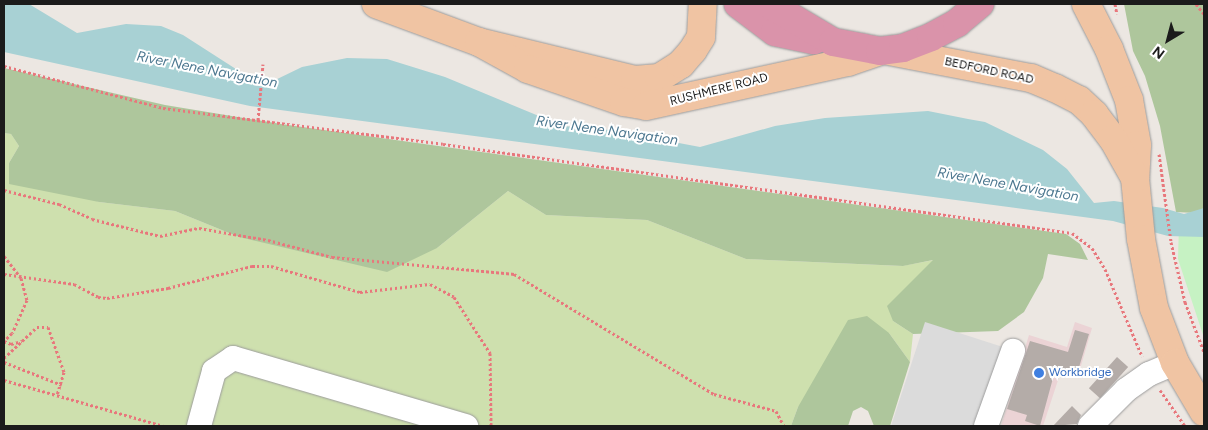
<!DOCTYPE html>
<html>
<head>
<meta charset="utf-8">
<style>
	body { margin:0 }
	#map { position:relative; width:1208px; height:430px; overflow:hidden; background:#ece7e2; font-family:Figtree,sans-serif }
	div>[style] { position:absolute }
	.commercial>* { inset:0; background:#ebd3d5 }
	.grass>* { inset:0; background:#cee0ae }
	.forest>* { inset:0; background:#aec69c }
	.park>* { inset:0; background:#c6f2c3 }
	.parking>* { inset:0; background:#dbdbdb }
	.water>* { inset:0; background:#a8d1d4 }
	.building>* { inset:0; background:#b4aca8; transform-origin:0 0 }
	.path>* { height:3px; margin-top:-1.5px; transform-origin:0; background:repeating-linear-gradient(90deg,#e8777c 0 2.5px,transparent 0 5px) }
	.roads { filter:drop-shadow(0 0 1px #9c9c9c) drop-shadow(0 0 1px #9c9c9c) }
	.minor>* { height:24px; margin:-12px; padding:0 12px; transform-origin:12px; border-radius:12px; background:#fff }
	.major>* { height:28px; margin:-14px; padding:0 14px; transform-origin:14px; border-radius:14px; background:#f0c4a3 }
	.highway>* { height:28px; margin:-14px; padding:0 14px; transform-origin:14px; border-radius:14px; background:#da93aa }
	.dots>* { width:14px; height:14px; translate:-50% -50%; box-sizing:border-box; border:2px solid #fff; border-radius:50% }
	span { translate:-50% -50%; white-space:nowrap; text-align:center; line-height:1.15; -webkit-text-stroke:4px #fff; paint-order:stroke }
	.street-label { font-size:12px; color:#1b1b1b }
	.shop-label { font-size:12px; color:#366cbe }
	.left { translate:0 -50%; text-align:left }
	.water-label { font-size:14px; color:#4d7890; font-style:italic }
	.frame { position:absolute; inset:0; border:5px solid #1b1b1b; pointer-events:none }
	.north { position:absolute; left:1143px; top:15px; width:50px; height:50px; -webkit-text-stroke:4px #fff; paint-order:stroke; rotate:217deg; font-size:14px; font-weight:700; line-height:20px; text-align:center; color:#1b1b1b }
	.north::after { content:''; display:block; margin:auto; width:18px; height:22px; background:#1b1b1b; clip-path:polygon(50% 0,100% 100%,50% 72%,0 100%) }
</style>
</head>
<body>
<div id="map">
	<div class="commercial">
		<div style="clip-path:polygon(1075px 322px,1092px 328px,1078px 376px,1061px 371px,1043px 426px,1001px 426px,1029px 335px,1067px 347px)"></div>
	</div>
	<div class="grass">
		<div style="clip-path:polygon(4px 133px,11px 134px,19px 146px,9px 163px,99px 202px,175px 211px,239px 237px,437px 248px,508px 191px,546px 215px,647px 220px,746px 259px,902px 266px,934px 260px,916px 279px,893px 321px,913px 334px,910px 362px,889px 333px,798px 407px,791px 426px,4px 426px)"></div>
	</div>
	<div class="forest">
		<div style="clip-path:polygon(1124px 4px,1204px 4px,1204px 208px,1196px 213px,1176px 212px,1160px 126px,1145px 76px,1133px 51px)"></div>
		<div style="clip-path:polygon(4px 68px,165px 105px,281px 124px,1066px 234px,1080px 244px,1088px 260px,1048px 254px,1043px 278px,1024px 312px,998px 331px,913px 334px,893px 321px,887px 306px,933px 260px,903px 266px,746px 259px,647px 220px,546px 215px,508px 191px,437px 248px,387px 272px,239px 237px,175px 211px,99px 202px,9px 184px,9px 163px,19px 146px,11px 134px,4px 133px)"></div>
		<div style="clip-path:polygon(867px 316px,889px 333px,910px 362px,890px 426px,874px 426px,868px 411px,861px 407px,853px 411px,848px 426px,791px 426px,798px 407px,848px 320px)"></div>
	</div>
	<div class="park">
		<div style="clip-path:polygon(1204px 220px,1204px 338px,1178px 259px,1179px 224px)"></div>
	</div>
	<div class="parking">
		<div style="clip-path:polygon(925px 322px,1006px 348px,981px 426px,891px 426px)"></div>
	</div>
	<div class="water">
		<div style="clip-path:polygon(4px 4px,29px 4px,77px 33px,126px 24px,161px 26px,183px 35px,253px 80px,269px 83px,302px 67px,347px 58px,387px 59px,445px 77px,563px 126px,610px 130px,700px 147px,775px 126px,825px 118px,928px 111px,968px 119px,985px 122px,1043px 150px,1067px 169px,1094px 203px,1114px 201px,1163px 208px,1184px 214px,1204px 208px,1204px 237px,1168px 236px,1113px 221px,250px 106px,4px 52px)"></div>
	</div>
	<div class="building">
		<div style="clip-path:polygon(1075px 330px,1089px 334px,1077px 374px,1056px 367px,1040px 426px,1025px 421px,1027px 415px,1007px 409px,1030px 341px,1068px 352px)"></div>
		<div style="left:1117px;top:357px;width:15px;height:42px;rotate:42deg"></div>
		<div style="clip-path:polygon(1072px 406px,1081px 415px,1077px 424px,1053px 426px)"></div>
	</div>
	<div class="path">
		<div style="left:1115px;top:4px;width:10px;rotate:79deg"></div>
		<div style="left:1196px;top:4px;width:13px;rotate:51deg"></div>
		<div style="left:4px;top:66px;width:164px;rotate:14.8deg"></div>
		<div style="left:163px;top:108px;width:282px;rotate:7.3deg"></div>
		<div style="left:443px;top:144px;width:635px;rotate:8.05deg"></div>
		<div style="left:1072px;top:233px;width:25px;rotate:37deg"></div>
		<div style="left:1092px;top:248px;width:25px;rotate:58deg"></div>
		<div style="left:1105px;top:269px;width:95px;rotate:67deg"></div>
		<div style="left:258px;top:120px;width:56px;rotate:-84.9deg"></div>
		<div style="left:1159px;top:154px;width:89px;rotate:82.2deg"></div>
		<div style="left:1171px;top:242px;width:62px;rotate:76.9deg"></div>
		<div style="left:1185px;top:302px;width:53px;rotate:69.2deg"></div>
		<div style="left:4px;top:190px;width:57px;rotate:14.3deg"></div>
		<div style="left:59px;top:204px;width:36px;rotate:24deg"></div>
		<div style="left:92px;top:219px;width:70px;rotate:14deg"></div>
		<div style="left:160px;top:236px;width:40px;rotate:-12deg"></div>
		<div style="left:199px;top:228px;width:70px;rotate:9.9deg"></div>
		<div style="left:268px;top:240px;width:66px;rotate:14.9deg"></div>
		<div style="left:332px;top:257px;width:183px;rotate:5.3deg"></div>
		<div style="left:514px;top:274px;width:233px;rotate:31deg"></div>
		<div style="left:714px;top:394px;width:64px;rotate:15.3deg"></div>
		<div style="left:776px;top:411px;width:17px;rotate:62deg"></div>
		<div style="left:4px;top:256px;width:28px;rotate:52deg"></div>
		<div style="left:21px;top:278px;width:23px;rotate:75deg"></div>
		<div style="left:27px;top:300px;width:36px;rotate:114deg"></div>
		<div style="left:12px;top:333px;width:11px;rotate:135deg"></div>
		<div style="left:4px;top:274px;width:71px;rotate:8.1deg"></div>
		<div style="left:74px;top:284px;width:27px;rotate:28deg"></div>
		<div style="left:98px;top:297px;width:9px;rotate:6deg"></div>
		<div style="left:107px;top:298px;width:62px;rotate:-9.3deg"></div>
		<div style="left:168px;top:288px;width:87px;rotate:-14.7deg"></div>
		<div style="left:252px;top:266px;width:19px"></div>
		<div style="left:271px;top:266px;width:93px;rotate:16.3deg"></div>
		<div style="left:360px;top:292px;width:70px;rotate:-6.5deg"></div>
		<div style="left:430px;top:284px;width:27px;rotate:28deg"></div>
		<div style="left:454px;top:297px;width:67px;rotate:57.3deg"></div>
		<div style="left:490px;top:353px;width:73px;rotate:89.2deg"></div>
		<div style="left:4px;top:341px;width:8px;rotate:23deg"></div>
		<div style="left:11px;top:344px;width:11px;rotate:-15deg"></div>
		<div style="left:4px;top:358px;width:45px;rotate:-43.2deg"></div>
		<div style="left:37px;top:327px;width:11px"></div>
		<div style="left:48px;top:327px;width:48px;rotate:70.4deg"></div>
		<div style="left:64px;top:372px;width:24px;rotate:107deg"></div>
		<div style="left:4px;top:362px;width:62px;rotate:21.6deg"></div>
		<div style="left:4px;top:380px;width:166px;rotate:16.1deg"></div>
		<div style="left:1160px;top:390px;width:44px;rotate:55.2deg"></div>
	</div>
	<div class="roads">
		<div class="minor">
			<div style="left:199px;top:426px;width:57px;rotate:-74.7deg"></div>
			<div style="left:214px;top:371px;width:23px;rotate:-34deg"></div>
			<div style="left:233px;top:358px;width:243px;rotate:16.3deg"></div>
			<div style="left:986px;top:426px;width:80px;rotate:-70.2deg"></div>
			<div style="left:1090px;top:426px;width:51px;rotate:-45deg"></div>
			<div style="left:1126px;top:390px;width:28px;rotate:-35deg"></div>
			<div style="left:1149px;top:374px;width:28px;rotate:-23deg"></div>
		</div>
		<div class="major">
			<div style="left:376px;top:4px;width:110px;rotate:20.3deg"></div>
			<div style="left:479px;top:42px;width:161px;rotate:13.7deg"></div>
			<div style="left:635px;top:80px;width:24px;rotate:-5deg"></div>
			<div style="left:659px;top:78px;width:26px;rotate:-32deg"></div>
			<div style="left:681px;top:64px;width:18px;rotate:-49deg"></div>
			<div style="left:693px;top:50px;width:15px;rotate:-58deg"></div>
			<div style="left:701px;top:37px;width:33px;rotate:-87deg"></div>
			<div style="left:1086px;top:4px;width:51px;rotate:62.9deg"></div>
			<div style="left:1109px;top:49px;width:55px;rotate:68.6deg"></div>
			<div style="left:1129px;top:100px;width:46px;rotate:79.9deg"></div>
			<div style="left:1137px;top:145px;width:33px;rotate:93deg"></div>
			<div style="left:1135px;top:178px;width:61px;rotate:84.4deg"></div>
			<div style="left:1141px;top:239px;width:70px;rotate:79.3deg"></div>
			<div style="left:1154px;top:308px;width:59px;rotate:69.1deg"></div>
			<div style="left:1175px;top:363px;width:57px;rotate:59.4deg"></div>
			<div style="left:479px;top:42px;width:56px;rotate:28.9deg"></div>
			<div style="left:528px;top:69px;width:102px;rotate:19deg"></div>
			<div style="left:624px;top:102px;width:22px;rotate:10deg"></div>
			<div style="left:646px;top:106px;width:207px;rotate:-12.3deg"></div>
			<div style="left:848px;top:62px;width:34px;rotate:-19deg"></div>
			<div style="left:889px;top:51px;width:145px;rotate:10.8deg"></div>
			<div style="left:1031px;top:78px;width:26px;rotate:23deg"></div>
			<div style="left:1055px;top:88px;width:27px;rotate:27deg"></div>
			<div style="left:1079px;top:100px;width:21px;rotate:43deg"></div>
			<div style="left:1094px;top:114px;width:31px;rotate:53deg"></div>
			<div style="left:1113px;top:139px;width:45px;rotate:60.6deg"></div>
		</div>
		<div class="highway">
			<div style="left:738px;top:4px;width:46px;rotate:37.1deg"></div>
			<div style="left:775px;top:32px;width:40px;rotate:12deg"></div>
			<div style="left:769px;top:4px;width:74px;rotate:30.7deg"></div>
			<div style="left:833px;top:42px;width:48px;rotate:10.8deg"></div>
			<div style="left:880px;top:51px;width:23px;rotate:-7deg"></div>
			<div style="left:903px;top:48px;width:30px;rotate:-21deg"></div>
			<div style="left:931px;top:37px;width:30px;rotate:-28deg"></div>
			<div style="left:957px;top:23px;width:30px;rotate:-40deg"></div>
		</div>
	</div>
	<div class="dots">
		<div style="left:1039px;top:373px;background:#3f7fe0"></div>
	</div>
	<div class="street-label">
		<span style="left:989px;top:71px;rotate:12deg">BEDFORD ROAD</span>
		<span style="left:719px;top:90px;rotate:-14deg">RUSHMERE ROAD</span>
	</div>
	<div class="shop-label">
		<span class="left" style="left:1049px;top:373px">Workbridge</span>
	</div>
	<div class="water-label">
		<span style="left:207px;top:70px;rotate:11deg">River Nene Navigation</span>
		<span style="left:607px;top:131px;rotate:8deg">River Nene Navigation</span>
		<span style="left:1008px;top:185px;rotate:10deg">River Nene Navigation</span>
	</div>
	<div class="frame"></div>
	<div class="north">N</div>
</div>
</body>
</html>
